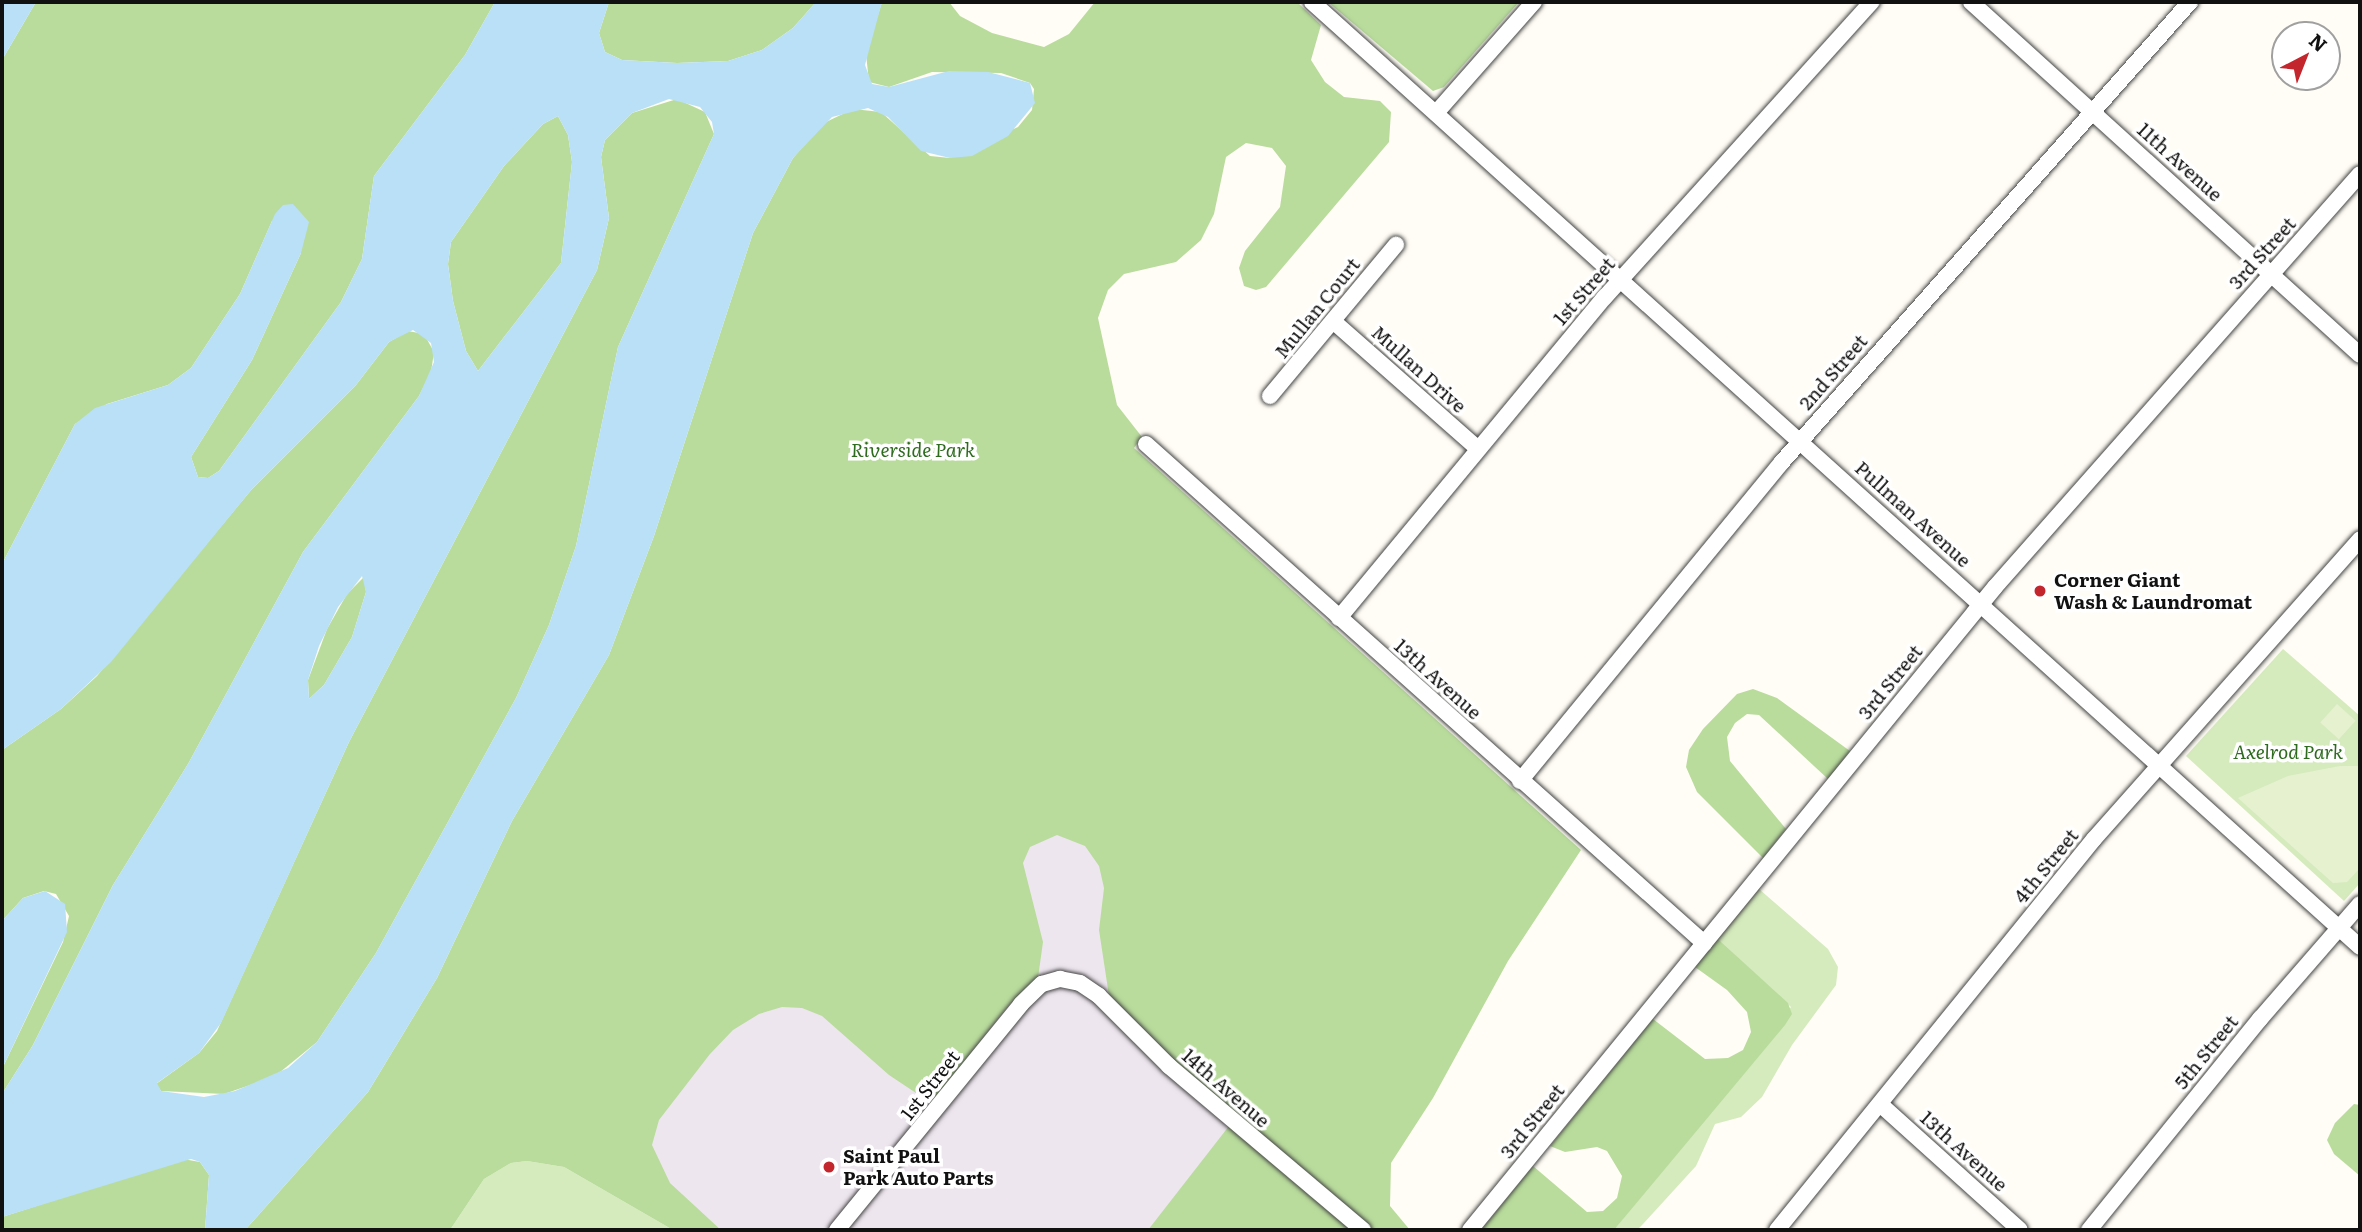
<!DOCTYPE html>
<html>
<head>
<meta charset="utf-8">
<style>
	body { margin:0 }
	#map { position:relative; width:2362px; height:1232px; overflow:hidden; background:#fffdf5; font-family:Literata,serif }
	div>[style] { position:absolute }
	.industrial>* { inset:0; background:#eee6ef }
	.green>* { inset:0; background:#d5ebbd }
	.forest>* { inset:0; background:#b9dc9c }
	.pitch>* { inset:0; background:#e6f2cf; transform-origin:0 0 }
	.water>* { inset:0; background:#b9e0f7 }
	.roads { filter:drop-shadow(0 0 2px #444) drop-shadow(0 0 2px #444) }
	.minor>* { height:16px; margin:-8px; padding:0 8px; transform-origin:8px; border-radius:8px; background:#fff }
	.dots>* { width:19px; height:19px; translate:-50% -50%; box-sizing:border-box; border:4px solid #fff; border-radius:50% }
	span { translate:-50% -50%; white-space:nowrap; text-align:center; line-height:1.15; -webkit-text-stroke:7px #fff; paint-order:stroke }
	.street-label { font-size:19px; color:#111 }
	.park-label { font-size:19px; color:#2f6b1f; font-style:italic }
	.poi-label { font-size:19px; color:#111; font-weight:700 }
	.left { translate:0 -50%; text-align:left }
	.frame { position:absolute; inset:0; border:4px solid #111; pointer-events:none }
	.north { position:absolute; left:2271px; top:21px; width:70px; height:70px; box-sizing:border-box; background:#fff; border:2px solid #a0a0a0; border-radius:50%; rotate:42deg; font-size:19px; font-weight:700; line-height:28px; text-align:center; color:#111 }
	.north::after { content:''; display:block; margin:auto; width:24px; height:32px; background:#c4262e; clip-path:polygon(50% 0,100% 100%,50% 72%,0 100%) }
</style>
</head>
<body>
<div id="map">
	<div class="industrial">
		<div style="clip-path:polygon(1171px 482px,1513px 789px,1150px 1230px,721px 1230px,623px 1143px)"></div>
	</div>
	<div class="green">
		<div style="clip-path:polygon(2283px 649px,2360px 716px,2360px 883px,2344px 901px,2186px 756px)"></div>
		<div style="clip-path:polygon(1759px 889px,1828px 949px,1838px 967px,1836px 985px,1792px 1045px,1762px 1097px,1741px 1117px,1715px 1124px,1696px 1166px,1643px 1224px,1637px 1230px,1614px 1230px,1791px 1007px,1718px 939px)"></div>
		<div style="clip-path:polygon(527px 1161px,564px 1167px,673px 1230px,450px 1230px,484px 1179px,511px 1163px)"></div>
	</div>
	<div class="forest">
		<div style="clip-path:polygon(36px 2px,495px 2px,465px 55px,374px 176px,362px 259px,341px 302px,219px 471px,208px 478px,198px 477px,191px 457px,252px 360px,301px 253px,272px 221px,240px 294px,191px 368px,168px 385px,107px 404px,75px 424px,2px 564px,2px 60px)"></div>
		<div style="clip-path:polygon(609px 2px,816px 2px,793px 28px,762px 50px,728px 61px,677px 63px,622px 60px,605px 52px,599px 33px)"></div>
		<div style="clip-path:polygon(882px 2px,949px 2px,960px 16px,992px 33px,1044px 47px,1069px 34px,1095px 2px,1297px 2px,1321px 25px,1311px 60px,1325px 82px,1344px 97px,1380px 101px,1391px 112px,1389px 142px,1266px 287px,1256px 290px,1244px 286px,1239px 268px,1245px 251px,1280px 207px,1286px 166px,1272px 148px,1246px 143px,1226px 157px,1214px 214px,1201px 240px,1176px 262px,1124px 274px,1108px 290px,1098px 318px,1117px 405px,1142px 437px,1134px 448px,1581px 850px,1508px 961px,1433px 1098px,1391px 1163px,1390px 1206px,1410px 1230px,1372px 1230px,1148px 1038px,1109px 996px,1099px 930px,1104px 888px,1099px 866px,1085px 846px,1057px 835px,1030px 847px,1023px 863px,1043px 942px,1038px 978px,1010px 1004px,931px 1103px,889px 1075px,822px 1016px,802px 1008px,782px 1007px,759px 1014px,733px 1030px,710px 1054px,659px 1120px,652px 1145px,670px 1183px,721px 1230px,673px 1230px,564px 1167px,527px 1161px,511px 1163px,484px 1179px,450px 1230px,245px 1230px,368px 1092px,437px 978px,512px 821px,609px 655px,654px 536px,753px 233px,793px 158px,824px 123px,853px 109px,881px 112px,930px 156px,950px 158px,1018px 127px,1032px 110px,1034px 89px,1030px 83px,1001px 73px,932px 72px,889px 87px,869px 82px,866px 54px)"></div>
		<div style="clip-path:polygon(1328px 2px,1519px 2px,1444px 87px,1433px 91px)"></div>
		<div style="clip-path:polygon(677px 99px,705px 112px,714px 134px,618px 347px,576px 546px,549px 625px,516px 698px,376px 953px,317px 1042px,274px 1077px,224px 1094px,161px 1091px,156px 1084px,199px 1053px,217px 1031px,349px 742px,597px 270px,609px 218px,601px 157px,605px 140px,632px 113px)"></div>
		<div style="clip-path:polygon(558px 116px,568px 135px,572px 162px,561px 263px,478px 371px,466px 351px,453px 301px,448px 264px,451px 242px,504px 166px,543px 124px)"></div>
		<div style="clip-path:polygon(408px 331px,424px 334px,434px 352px,431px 372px,419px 396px,303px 552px,188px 764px,113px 885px,33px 1045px,2px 1094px,2px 1069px,63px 942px,69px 916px,56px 894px,44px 891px,23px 898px,2px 921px,2px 750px,61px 709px,97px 676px,252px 489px,356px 385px,389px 342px)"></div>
		<div style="clip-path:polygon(364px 577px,366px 592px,352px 637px,324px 685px,309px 699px,308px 680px,327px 629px,347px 594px)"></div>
		<div style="clip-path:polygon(1753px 689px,1777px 698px,1850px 751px,1828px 779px,1759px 715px,1747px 714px,1735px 723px,1727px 737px,1730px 761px,1786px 829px,1763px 858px,1697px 792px,1686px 767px,1689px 750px,1703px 729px,1737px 694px)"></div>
		<div style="clip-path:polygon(1718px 939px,1788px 1003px,1792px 1014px,1785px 1025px,1614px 1230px,1481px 1230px,1533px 1166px,1587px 1212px,1603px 1211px,1617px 1198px,1622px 1176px,1607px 1151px,1597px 1147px,1565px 1152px,1550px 1146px,1653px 1019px,1705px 1059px,1728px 1058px,1743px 1050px,1751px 1032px,1747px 1012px,1727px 990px,1695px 967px)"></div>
		<div style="clip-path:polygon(2354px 1104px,2360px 1105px,2360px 1176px,2334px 1154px,2327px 1140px,2335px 1123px)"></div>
		<div style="clip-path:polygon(1229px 1126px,1354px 1230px,1148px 1230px)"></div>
		<div style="clip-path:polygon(183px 1159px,200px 1162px,209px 1175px,205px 1230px,2px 1230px,2px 1217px)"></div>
	</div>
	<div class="pitch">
		<div style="left:2337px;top:704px;width:25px;height:25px;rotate:42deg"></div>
		<div style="clip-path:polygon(2340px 766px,2360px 766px,2360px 868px,2347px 882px,2333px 883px,2238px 798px,2288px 776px)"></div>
	</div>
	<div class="water">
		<div style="clip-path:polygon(2px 2px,36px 2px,2px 60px)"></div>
		<div style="clip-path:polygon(evenodd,495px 2px,609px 2px,599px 33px,605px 52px,622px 60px,677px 63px,728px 61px,762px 50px,793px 28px,816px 2px,882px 2px,865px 65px,872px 84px,889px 87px,949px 71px,988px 72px,1030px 83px,1035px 103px,1008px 136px,972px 156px,950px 158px,921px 151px,888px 117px,868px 108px,832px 117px,793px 158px,753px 233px,654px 536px,609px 655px,512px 821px,437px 978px,368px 1092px,245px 1230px,205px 1230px,209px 1175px,200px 1162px,191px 1159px,2px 1217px,2px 1094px,33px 1045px,113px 885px,188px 764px,303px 552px,419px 396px,434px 362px,431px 343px,413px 330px,389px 342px,356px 385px,252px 489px,111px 662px,61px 709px,2px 750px,2px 564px,75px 424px,95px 408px,168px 385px,191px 368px,240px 294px,275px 214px,283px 205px,293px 204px,309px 222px,301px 253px,252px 360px,191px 457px,198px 477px,208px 478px,219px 471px,341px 302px,362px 259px,374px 176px,465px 55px,495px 2px,669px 99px,700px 107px,712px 122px,714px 134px,618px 347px,576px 546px,549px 625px,516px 698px,376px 953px,317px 1042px,288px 1068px,235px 1091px,204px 1097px,161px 1091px,157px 1083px,199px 1053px,221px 1023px,349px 742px,597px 270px,609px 218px,601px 157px,605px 140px,632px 113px,669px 99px,495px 2px,558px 116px,568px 135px,572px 162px,561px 263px,478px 371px,466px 351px,453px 301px,448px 264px,451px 242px,504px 166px,543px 124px,558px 116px,495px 2px,362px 576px,366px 592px,352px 637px,324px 685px,309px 699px,308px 680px,319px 646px,338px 607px,362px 576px)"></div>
		<div style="clip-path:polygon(45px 891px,65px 904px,67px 932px,2px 1069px,2px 921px,23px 898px)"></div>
	</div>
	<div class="roads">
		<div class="minor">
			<div style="left:1312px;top:2px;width:1411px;rotate:42.04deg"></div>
			<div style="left:1971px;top:2px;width:525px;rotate:42.22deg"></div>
			<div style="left:1436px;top:113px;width:148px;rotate:-48.6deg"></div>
			<div style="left:1333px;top:321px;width:192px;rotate:41.4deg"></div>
			<div style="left:1270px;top:396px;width:197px;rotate:-50.2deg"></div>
			<div style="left:1146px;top:444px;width:749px;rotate:41.81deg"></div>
			<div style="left:1339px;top:618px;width:417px;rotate:-50.4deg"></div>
			<div style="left:1605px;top:297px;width:398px;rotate:-47.9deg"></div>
			<div style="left:1520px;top:781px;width:413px;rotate:-50.6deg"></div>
			<div style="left:1782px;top:462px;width:615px;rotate:-48.43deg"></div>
			<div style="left:1880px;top:1104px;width:188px;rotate:42deg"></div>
			<div style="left:837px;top:1230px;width:291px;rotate:-50.8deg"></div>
			<div style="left:1021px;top:1004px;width:29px;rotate:-44deg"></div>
			<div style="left:1042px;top:984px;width:19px;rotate:-16deg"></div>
			<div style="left:1060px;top:979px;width:20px;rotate:11deg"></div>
			<div style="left:1080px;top:983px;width:23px;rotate:34deg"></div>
			<div style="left:1099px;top:996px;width:99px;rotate:45deg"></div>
			<div style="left:1169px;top:1066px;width:254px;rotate:40.2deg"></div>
			<div style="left:1470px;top:1230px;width:830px;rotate:-50.77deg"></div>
			<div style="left:1995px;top:587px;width:551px;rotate:-48.53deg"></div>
			<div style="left:1777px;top:1230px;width:503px;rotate:-50.97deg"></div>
			<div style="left:2094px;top:839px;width:401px;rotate:-48.4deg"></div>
			<div style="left:2089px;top:1230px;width:272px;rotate:-51deg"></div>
			<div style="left:2260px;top:1019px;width:152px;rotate:-49deg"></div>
		</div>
	</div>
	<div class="dots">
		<div style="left:2040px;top:591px;background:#c4262e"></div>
		<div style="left:829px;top:1167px;background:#c4262e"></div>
	</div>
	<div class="street-label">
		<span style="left:2180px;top:162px;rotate:42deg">11th Avenue</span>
		<span style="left:2262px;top:253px;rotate:-48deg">3rd Street</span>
		<span style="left:1584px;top:291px;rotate:-49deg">1st Street</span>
		<span style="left:1317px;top:308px;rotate:-51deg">Mullan Court</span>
		<span style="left:1419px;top:369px;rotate:42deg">Mullan Drive</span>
		<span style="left:1833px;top:372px;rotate:-49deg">2nd Street</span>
		<span style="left:1913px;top:514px;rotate:42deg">Pullman Avenue</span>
		<span style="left:1438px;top:679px;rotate:42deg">13th Avenue</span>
		<span style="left:1890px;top:682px;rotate:-51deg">3rd Street</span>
		<span style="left:2046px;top:866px;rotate:-51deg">4th Street</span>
		<span style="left:2206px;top:1052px;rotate:-51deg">5th Street</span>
		<span style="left:930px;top:1085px;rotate:-52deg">1st Street</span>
		<span style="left:1226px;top:1088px;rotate:41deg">14th Avenue</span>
		<span style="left:1532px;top:1121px;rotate:-51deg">3rd Street</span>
		<span style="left:1964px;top:1151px;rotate:42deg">13th Avenue</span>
	</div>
	<div class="park-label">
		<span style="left:913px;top:450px">Riverside Park</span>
		<span style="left:2288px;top:752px">Axelrod Park</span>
	</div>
	<div class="poi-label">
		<span class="left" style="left:2054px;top:591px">Corner Giant<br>Wash &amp; Laundromat</span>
		<span class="left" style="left:843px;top:1167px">Saint Paul<br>Park Auto Parts</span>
	</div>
	<div class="frame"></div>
	<div class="north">N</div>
</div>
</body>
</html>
